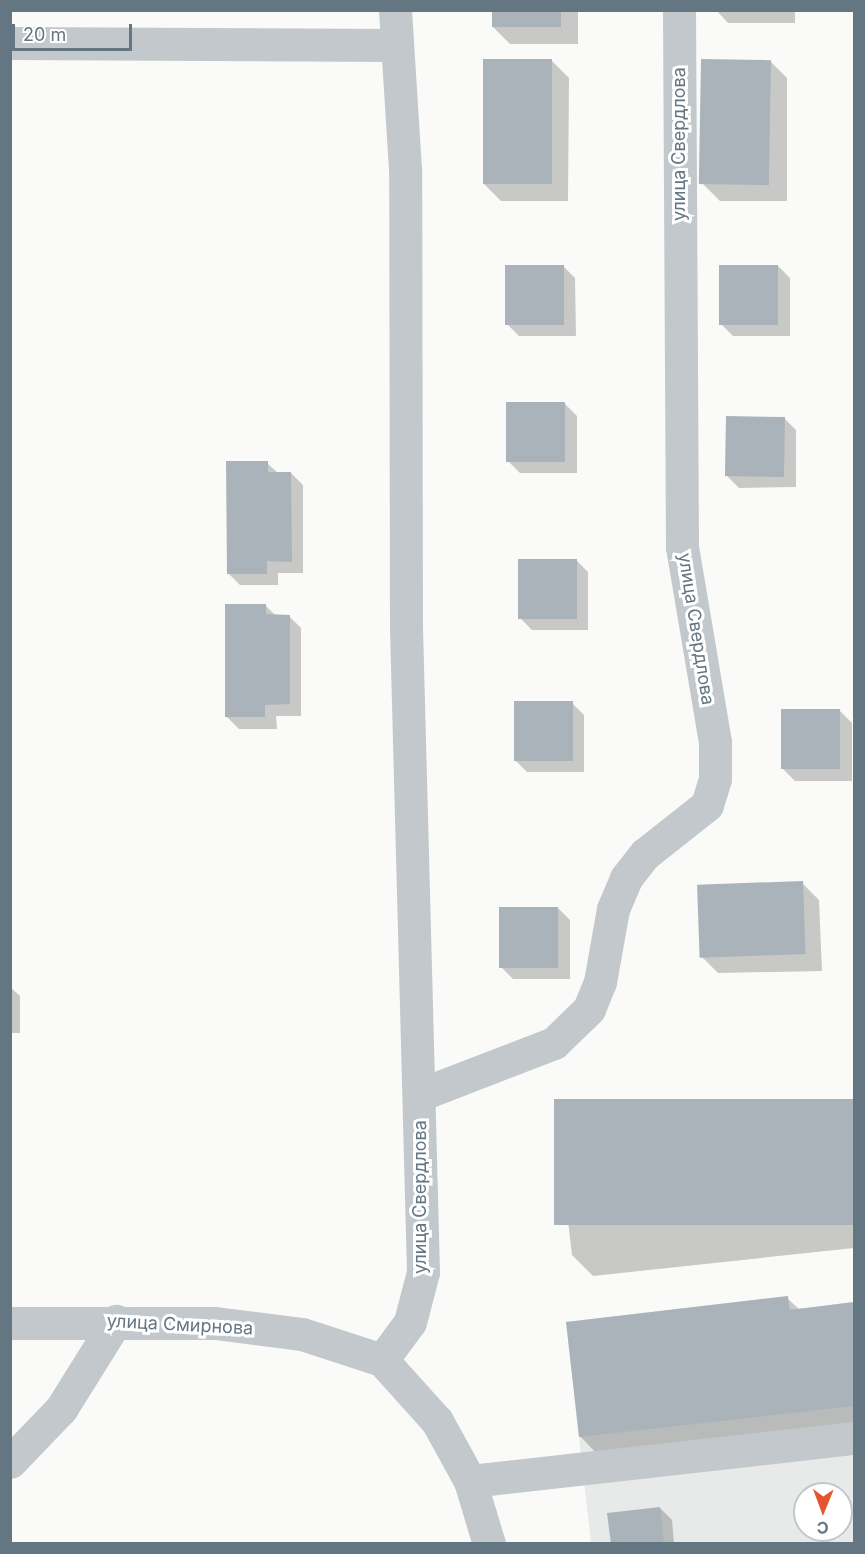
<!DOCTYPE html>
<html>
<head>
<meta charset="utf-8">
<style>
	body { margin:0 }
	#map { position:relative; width:865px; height:1554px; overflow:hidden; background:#fafaf8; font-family:Inter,sans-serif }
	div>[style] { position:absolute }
	.built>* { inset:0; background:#e8e9e9 }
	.shadow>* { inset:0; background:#0003 }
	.building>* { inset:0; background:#aab3b9; transform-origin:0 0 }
	.minor>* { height:33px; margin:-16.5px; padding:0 16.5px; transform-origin:16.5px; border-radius:16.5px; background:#c3c8cc }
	span { translate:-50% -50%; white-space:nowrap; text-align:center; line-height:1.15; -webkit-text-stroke:6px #fff; paint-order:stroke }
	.street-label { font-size:18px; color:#657683 }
	.frame { position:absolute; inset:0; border:12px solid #657683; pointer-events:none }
	.north { position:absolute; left:793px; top:1482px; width:60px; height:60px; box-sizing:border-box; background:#fff; border:2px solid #c1c8cd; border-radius:50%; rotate:181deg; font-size:16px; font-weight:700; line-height:24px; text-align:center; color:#657683 }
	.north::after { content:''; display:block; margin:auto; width:21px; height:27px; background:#e4572e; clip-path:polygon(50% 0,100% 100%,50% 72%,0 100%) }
	.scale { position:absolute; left:12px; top:24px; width:120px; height:27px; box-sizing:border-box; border:3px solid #657683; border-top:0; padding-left:8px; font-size:18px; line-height:21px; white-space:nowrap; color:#657683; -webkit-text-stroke:4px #fff; paint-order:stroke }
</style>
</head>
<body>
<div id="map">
	<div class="built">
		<div style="clip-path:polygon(evenodd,788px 1296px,790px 1310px,854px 1302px,854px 1543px,591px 1543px,566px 1322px,788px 1296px,805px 1494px,841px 1494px,841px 1530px,805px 1530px,805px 1494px)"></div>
	</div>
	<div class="shadow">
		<div style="clip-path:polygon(493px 10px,578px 10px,578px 44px,510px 44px,493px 27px)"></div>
		<div style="clip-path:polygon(716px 10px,795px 10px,795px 23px,728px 23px)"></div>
		<div style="clip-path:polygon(552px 61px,569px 78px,568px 201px,501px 201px,484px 184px)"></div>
		<div style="clip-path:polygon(770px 61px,787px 78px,787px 201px,720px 201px,703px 184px)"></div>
		<div style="clip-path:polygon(563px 266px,575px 278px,576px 336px,519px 336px,507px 324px)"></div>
		<div style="clip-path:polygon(778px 266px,790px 278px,790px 336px,733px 336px,721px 324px)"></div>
		<div style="clip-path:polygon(565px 404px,577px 416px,577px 473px,520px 473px,508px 461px)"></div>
		<div style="clip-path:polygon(784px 418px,796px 430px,796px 487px,739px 488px,727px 476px)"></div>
		<div style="clip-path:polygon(267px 463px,278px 473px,291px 473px,303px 485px,303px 573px,278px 573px,278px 585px,240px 585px,228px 573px)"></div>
		<div style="clip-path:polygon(576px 560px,588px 572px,588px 630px,532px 630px,520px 618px)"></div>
		<div style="clip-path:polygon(265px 605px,276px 616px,289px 616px,301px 628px,301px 716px,276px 716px,277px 729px,239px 729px,227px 717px)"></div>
		<div style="clip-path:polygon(572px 703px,584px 715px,584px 772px,527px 772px,515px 760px)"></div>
		<div style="clip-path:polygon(840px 711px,852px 723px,852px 781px,795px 781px,783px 769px)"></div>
		<div style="clip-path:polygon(802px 883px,819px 900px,822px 971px,718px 973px,701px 956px)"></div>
		<div style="clip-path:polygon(558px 908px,570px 920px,570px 979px,513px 979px,501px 967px)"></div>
		<div style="clip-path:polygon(10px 987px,20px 996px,20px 1033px,10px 1033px)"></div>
		<div style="clip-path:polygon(854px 1101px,854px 1248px,593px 1276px,572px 1255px,557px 1127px)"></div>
		<div style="clip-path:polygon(787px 1298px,800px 1310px,854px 1304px,854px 1425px,597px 1454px,580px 1436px)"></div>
		<div style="clip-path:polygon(660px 1508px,672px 1520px,674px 1544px,612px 1544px)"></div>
	</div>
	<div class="building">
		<div style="left:492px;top:10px;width:69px;height:17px"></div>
		<div style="left:483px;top:59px;width:69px;height:125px"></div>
		<div style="left:701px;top:59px;width:70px;height:125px;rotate:1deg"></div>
		<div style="left:505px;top:265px;width:59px;height:60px"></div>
		<div style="left:719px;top:265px;width:59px;height:60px"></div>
		<div style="left:506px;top:402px;width:59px;height:60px"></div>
		<div style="left:726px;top:416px;width:59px;height:60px;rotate:1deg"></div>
		<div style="clip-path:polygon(226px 461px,268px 461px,268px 472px,291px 472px,292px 562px,267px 561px,267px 574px,227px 574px)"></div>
		<div style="left:518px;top:559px;width:59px;height:60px"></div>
		<div style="clip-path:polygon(225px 604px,266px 604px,266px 614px,290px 615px,290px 704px,265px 705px,265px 717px,225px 717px)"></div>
		<div style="left:514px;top:701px;width:59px;height:60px"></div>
		<div style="left:840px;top:709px;width:60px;height:59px;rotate:90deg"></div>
		<div style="left:803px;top:881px;width:73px;height:106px;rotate:88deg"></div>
		<div style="left:499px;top:907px;width:59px;height:61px"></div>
		<div style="left:854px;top:1099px;width:126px;height:300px;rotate:90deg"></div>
		<div style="clip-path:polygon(788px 1296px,789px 1310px,854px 1302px,854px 1406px,579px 1437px,566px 1322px)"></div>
		<div style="clip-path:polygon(660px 1507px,664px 1544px,611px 1544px,607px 1513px)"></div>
	</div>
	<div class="minor">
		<div style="left:10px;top:43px;width:385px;rotate:0.3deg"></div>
		<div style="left:419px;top:1095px;width:145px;rotate:-21.1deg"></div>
		<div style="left:554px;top:1043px;width:49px;rotate:-44.2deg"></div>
		<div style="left:589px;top:1009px;width:29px;rotate:-68deg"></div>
		<div style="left:600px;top:982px;width:74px;rotate:-79.9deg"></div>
		<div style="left:613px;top:909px;width:34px;rotate:-67deg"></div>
		<div style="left:626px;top:878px;width:31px;rotate:-52deg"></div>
		<div style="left:645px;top:854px;width:79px;rotate:-38.3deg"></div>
		<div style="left:707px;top:805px;width:27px;rotate:-73deg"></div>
		<div style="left:715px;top:779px;width:37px;rotate:-90deg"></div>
		<div style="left:715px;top:742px;width:198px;rotate:-99.6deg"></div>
		<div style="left:682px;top:547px;width:537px;rotate:-90.32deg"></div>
		<div style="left:10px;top:1323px;width:205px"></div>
		<div style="left:215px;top:1323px;width:88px;rotate:7.2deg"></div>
		<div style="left:302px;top:1334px;width:84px;rotate:18deg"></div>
		<div style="left:382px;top:1360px;width:82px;rotate:48deg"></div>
		<div style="left:437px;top:1421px;width:68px;rotate:61.2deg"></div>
		<div style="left:470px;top:1481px;width:66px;rotate:73.2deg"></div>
		<div style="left:382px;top:1360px;width:47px;rotate:-53.6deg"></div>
		<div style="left:410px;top:1322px;width:52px;rotate:-75.4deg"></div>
		<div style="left:423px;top:1272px;width:643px;rotate:-91.51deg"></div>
		<div style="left:406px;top:629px;width:460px;rotate:-90.1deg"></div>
		<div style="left:405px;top:169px;width:159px;rotate:-93.6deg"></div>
		<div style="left:10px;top:1462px;width:74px;rotate:-46.1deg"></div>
		<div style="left:61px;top:1409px;width:104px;rotate:-58deg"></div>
		<div style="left:470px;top:1481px;width:386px;rotate:-6.4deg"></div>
	</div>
	<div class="street-label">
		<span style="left:679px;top:144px;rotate:-90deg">улица Свердлова</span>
		<span style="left:696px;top:629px;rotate:81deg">улица Свердлова</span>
		<span style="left:420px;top:1197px;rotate:-90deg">улица Свердлова</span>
		<span style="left:180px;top:1325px;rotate:3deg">улица Смирнова</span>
	</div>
	<div class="frame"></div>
	<div class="north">С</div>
	<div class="scale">20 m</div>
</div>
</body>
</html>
